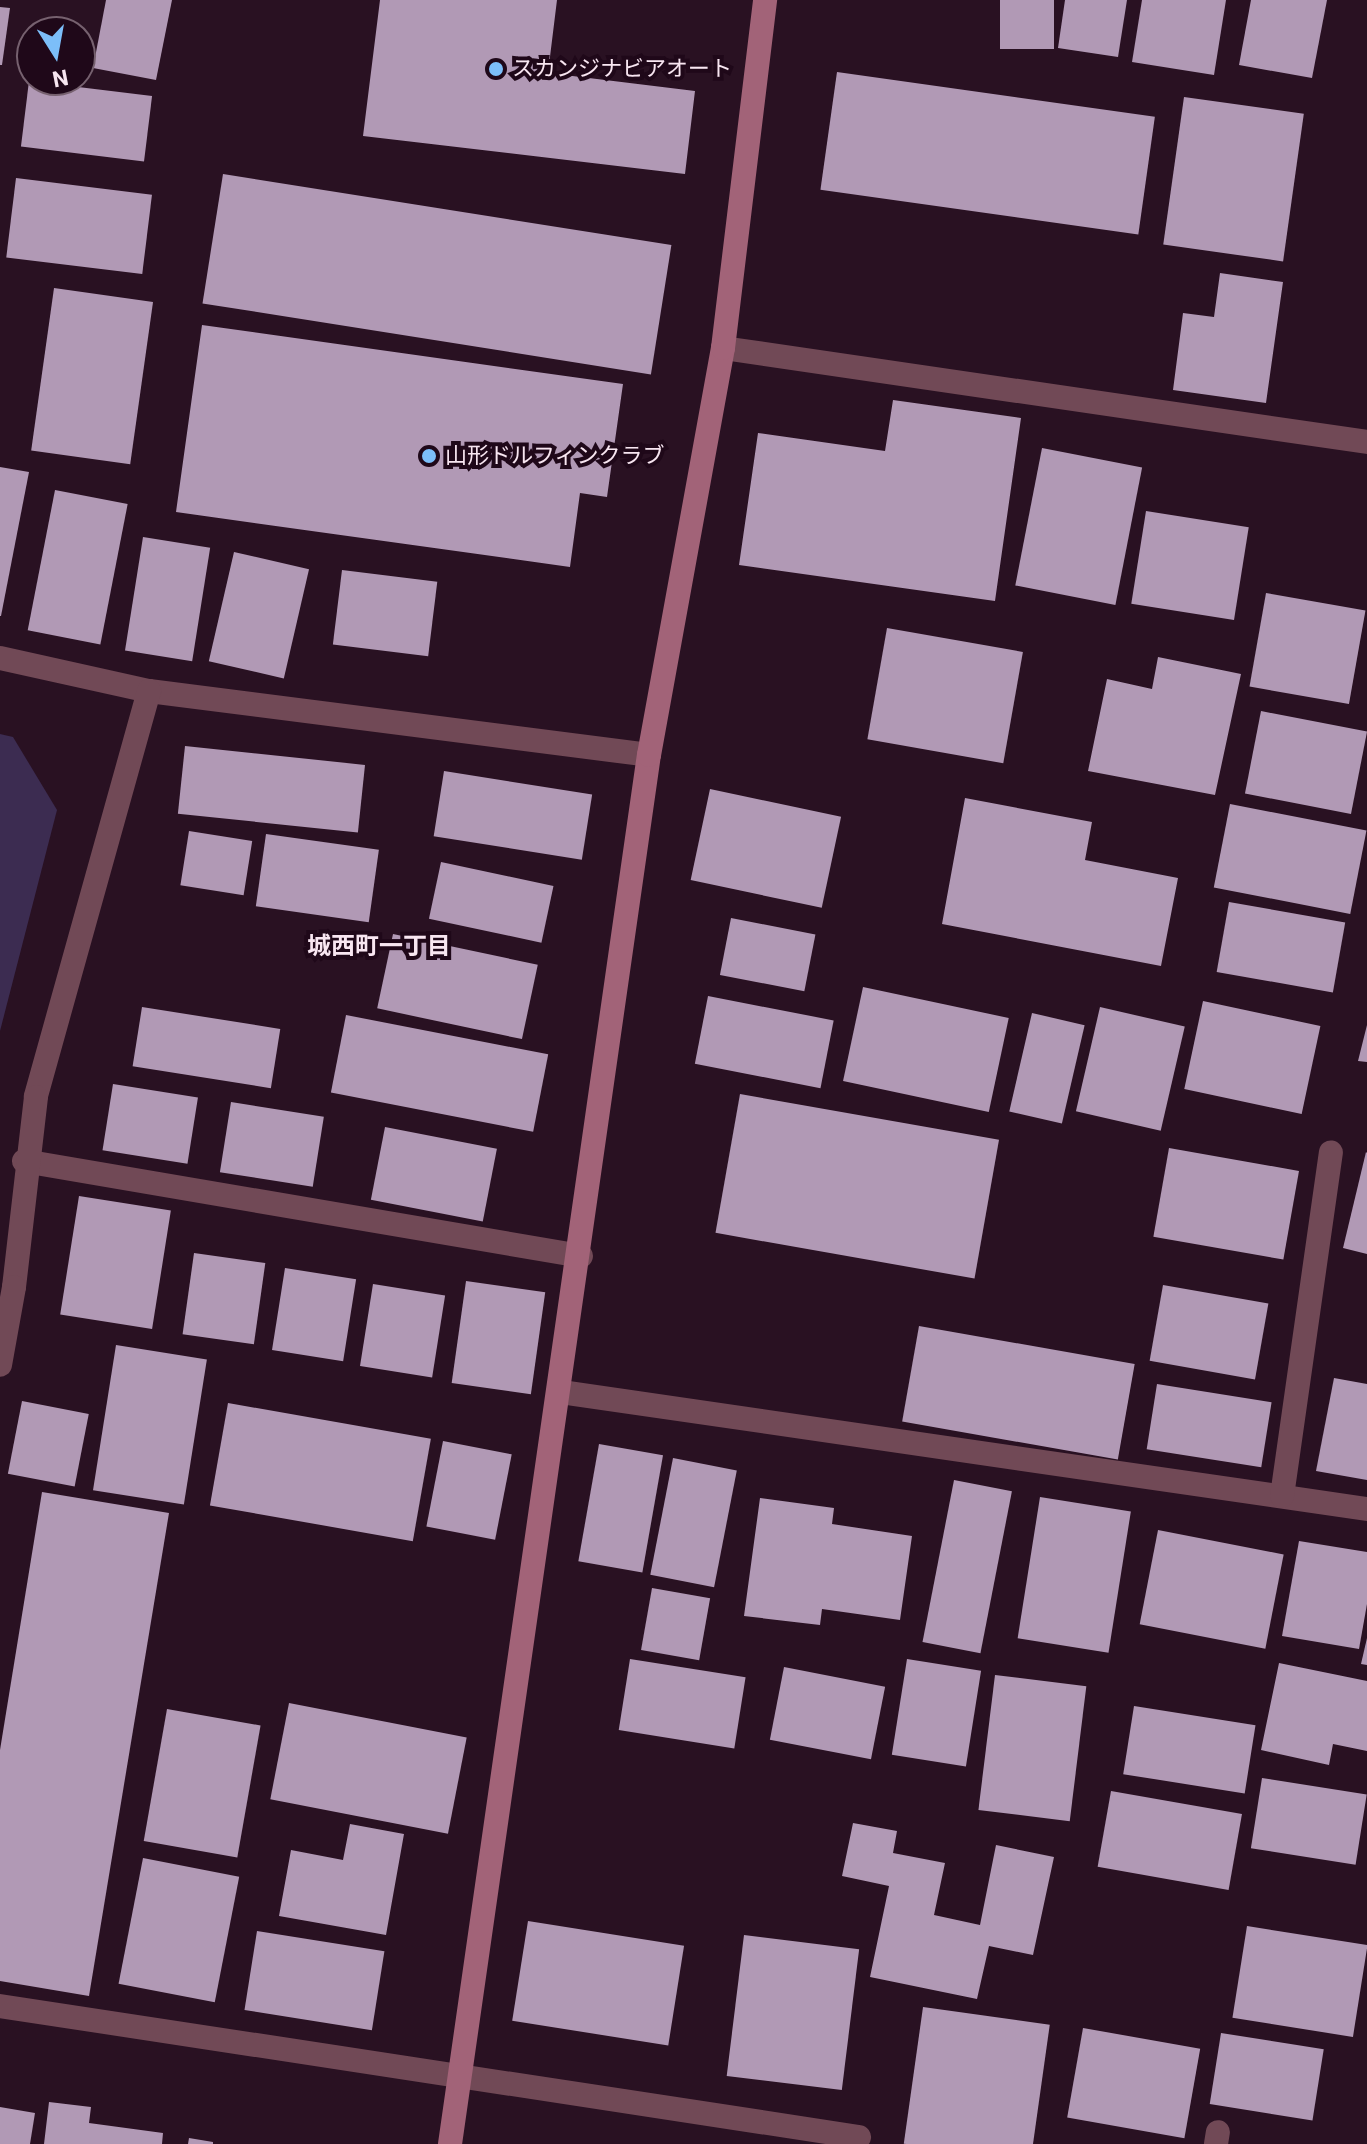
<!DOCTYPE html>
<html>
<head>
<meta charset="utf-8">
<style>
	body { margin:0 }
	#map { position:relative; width:1367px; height:2144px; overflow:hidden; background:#291122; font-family:Roboto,"Noto Sans JP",sans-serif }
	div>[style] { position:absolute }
	.water>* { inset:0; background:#3c2c51 }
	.building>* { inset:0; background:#b199b5; transform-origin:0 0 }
	.lane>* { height:24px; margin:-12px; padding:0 12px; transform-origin:12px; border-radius:12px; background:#714956 }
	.street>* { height:24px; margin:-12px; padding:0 12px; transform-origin:12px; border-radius:12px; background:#714956 }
	.secondary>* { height:24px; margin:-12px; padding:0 12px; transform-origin:12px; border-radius:12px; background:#a26378 }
	.dots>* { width:22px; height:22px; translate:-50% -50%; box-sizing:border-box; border:4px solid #1f0819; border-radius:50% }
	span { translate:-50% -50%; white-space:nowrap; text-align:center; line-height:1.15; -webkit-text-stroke:8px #1f0819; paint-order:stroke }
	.poi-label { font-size:22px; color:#f8e6f1 }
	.left { translate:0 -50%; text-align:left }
	.neighbourhood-label { font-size:24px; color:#f8e6f1; font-weight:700 }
	.north { position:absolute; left:16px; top:16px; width:80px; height:80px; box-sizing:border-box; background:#1f0819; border:2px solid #76616f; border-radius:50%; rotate:169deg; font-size:22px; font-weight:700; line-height:32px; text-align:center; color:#f8e6f1 }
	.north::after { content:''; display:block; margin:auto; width:28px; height:36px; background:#7cbef9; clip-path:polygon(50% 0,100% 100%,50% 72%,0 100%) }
</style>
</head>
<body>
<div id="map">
	<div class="water">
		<div style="clip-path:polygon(0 734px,13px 737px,57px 810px,0 1031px)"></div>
	</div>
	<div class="building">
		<div style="clip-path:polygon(106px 0,172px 0,156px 80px,93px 68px)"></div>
		<div style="clip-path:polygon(380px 0,557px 0,548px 73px,695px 91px,685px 174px,363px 136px)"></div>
		<div style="left:1000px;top:0;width:54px;height:49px"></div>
		<div style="clip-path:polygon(1065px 0,1127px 0,1118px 57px,1058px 48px)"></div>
		<div style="clip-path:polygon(1142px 0,1226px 0,1214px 75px,1132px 62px)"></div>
		<div style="clip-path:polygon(1251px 0,1327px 0,1312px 78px,1239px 65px)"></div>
		<div style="clip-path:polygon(0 7px,10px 8px,2px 65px,0 65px)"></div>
		<div style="left:837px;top:72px;width:321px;height:119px;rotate:8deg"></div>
		<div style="left:29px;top:81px;width:124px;height:66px;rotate:7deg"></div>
		<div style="left:1184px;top:97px;width:121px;height:149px;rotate:8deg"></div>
		<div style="left:223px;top:174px;width:454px;height:131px;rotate:9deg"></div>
		<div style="left:16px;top:178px;width:137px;height:80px;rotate:7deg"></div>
		<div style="clip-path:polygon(1220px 273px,1283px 282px,1266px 403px,1173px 390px,1183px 313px,1214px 317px)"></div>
		<div style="left:54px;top:288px;width:100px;height:164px;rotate:8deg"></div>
		<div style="clip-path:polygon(202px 325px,623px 384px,607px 497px,580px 493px,570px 567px,176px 512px)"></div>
		<div style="clip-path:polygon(893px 400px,1021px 418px,995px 601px,739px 565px,758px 433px,885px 451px)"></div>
		<div style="left:1042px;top:448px;width:102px;height:140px;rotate:11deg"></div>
		<div style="clip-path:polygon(0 467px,29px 472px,1px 616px,0 616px)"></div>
		<div style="left:55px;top:490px;width:74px;height:143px;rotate:11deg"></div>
		<div style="left:1146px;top:511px;width:104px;height:94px;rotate:9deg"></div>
		<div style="left:143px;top:537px;width:68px;height:115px;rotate:9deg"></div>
		<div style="left:234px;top:552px;width:77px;height:112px;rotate:13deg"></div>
		<div style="left:342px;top:570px;width:96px;height:75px;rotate:7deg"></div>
		<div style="left:1266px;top:593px;width:101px;height:95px;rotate:10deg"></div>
		<div style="left:887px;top:628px;width:138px;height:113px;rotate:10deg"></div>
		<div style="clip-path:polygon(1158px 657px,1241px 674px,1215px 795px,1088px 771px,1107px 679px,1152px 689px)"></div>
		<div style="left:1261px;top:711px;width:108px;height:84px;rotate:11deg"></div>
		<div style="left:185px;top:746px;width:181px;height:68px;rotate:6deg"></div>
		<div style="left:444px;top:771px;width:150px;height:66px;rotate:9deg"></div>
		<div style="left:710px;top:789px;width:134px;height:93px;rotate:12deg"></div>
		<div style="clip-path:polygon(965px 798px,1092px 822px,1085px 860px,1178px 878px,1161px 966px,942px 924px)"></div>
		<div style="left:1230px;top:804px;width:139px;height:85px;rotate:11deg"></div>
		<div style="left:189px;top:831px;width:64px;height:55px;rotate:9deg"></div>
		<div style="left:266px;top:834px;width:114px;height:73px;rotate:8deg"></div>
		<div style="left:441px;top:862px;width:115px;height:58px;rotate:12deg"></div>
		<div style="left:1229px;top:902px;width:118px;height:71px;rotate:10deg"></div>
		<div style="left:731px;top:918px;width:86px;height:58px;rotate:11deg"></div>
		<div style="left:393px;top:934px;width:148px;height:76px;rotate:12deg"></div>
		<div style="left:863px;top:987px;width:149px;height:96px;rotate:12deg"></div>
		<div style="left:708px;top:996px;width:128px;height:69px;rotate:11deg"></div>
		<div style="left:1203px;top:1001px;width:120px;height:90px;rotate:12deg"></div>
		<div style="left:142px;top:1007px;width:140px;height:60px;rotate:9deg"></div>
		<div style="left:1100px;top:1007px;width:87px;height:107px;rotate:13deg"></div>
		<div style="left:1032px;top:1013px;width:54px;height:101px;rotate:13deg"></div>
		<div style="left:346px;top:1015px;width:206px;height:79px;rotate:11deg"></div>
		<div style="clip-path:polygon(1367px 1025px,1367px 1062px,1358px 1061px)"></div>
		<div style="left:113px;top:1084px;width:86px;height:67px;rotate:9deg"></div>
		<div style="left:740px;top:1094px;width:263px;height:141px;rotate:10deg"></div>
		<div style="left:231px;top:1102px;width:94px;height:71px;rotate:9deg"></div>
		<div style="left:385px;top:1127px;width:114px;height:74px;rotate:11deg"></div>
		<div style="left:1169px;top:1148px;width:132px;height:90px;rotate:10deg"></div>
		<div style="clip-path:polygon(1366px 1152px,1367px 1153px,1367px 1254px,1343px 1248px)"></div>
		<div style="left:79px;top:1196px;width:93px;height:120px;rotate:9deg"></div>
		<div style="left:194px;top:1253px;width:72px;height:82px;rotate:8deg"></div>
		<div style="left:285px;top:1268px;width:72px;height:83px;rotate:9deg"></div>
		<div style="left:466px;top:1281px;width:80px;height:103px;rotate:8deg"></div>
		<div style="left:373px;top:1284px;width:73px;height:83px;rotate:9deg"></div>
		<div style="left:1163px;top:1285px;width:107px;height:77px;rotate:10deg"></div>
		<div style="left:919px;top:1326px;width:219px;height:97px;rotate:10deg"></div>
		<div style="left:116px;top:1345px;width:92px;height:147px;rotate:9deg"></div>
		<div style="clip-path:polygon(1334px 1378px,1367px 1384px,1367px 1480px,1316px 1471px)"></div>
		<div style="left:1157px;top:1384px;width:116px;height:66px;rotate:9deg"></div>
		<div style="left:22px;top:1401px;width:68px;height:74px;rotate:11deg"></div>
		<div style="left:228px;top:1403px;width:206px;height:104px;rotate:10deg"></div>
		<div style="left:443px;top:1441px;width:70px;height:87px;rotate:11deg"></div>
		<div style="left:599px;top:1444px;width:65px;height:119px;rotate:10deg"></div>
		<div style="left:673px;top:1458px;width:65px;height:119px;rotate:11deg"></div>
		<div style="left:954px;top:1480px;width:59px;height:165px;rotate:11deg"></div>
		<div style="clip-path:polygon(42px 1492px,169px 1513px,89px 1996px,0 1981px,0 1750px)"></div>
		<div style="left:1040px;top:1497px;width:92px;height:143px;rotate:9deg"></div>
		<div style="clip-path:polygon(760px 1498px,834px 1508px,832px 1524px,912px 1536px,900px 1620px,822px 1609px,820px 1625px,744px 1616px)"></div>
		<div style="left:1158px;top:1530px;width:128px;height:96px;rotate:11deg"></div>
		<div style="clip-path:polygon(1299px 1541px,1367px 1552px,1367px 1604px,1359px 1649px,1282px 1636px)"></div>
		<div style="left:652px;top:1588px;width:59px;height:63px;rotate:10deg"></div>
		<div style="clip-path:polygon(1367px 1638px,1367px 1665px,1361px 1664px)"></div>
		<div style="left:630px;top:1659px;width:117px;height:72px;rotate:9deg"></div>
		<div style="left:907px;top:1659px;width:75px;height:97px;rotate:9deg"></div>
		<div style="clip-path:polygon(1279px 1663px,1367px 1681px,1367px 1751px,1333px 1744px,1329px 1765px,1261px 1750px)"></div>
		<div style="left:784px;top:1667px;width:103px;height:74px;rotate:11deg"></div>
		<div style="left:995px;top:1675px;width:92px;height:136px;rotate:7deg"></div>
		<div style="left:289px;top:1703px;width:181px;height:98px;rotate:11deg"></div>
		<div style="left:1134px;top:1706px;width:123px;height:69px;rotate:9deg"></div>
		<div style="left:167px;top:1709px;width:95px;height:134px;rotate:10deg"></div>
		<div style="left:1262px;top:1778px;width:106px;height:71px;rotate:9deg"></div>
		<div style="left:1111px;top:1791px;width:133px;height:77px;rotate:10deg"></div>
		<div style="clip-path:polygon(853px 1823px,897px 1831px,893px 1853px,945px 1863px,934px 1915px,980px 1925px,996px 1845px,1054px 1857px,1033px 1955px,989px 1946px,977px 1999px,870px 1977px,889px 1886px,842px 1876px)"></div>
		<div style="clip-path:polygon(350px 1824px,404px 1834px,386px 1935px,279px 1916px,291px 1850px,343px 1860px)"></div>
		<div style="left:143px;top:1858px;width:98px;height:128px;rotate:11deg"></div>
		<div style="left:528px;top:1921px;width:158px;height:101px;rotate:9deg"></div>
		<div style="left:1247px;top:1926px;width:122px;height:93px;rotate:9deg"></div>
		<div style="left:257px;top:1931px;width:129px;height:80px;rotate:9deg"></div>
		<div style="left:744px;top:1935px;width:116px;height:142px;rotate:7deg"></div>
		<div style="left:923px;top:2007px;width:128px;height:138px;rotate:8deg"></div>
		<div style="left:1083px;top:2028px;width:119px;height:91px;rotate:10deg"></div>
		<div style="left:1221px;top:2033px;width:104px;height:72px;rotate:9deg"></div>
		<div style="clip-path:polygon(49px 2102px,91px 2107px,89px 2123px,163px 2133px,162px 2144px,44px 2144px)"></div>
		<div style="clip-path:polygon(0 2107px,35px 2113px,30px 2144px,0 2144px)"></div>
		<div style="clip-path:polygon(189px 2138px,213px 2142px,213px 2144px,188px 2144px)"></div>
	</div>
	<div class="lane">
		<div style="left:723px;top:348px;width:651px;rotate:8.3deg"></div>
		<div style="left:149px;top:691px;width:504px;rotate:7.29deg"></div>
		<div style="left:24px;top:1161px;width:565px;rotate:9.68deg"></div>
		<div style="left:561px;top:1392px;width:814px;rotate:8.26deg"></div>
		<div style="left:1282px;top:1496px;width:347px;rotate:-81.9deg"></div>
		<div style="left:0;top:2006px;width:869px;rotate:8.67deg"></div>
		<div style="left:1216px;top:2144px;width:12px;rotate:-81deg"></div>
	</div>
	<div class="street">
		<div style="left:0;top:658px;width:153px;rotate:12.5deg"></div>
		<div style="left:149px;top:691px;width:421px;rotate:105.6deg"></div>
		<div style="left:36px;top:1097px;width:191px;rotate:96.6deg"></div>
		<div style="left:14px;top:1287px;width:79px;rotate:100.2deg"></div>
	</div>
	<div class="secondary">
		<div style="left:450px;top:2144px;width:1403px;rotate:-81.85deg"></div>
		<div style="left:649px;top:755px;width:414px;rotate:-79.7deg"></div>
		<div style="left:723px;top:348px;width:351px;rotate:-83.1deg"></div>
	</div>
	<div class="dots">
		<div style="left:496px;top:69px;background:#7cbef9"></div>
		<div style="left:429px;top:456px;background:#7cbef9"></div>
	</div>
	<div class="poi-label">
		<span class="left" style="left:512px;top:69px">スカンジナビアオート</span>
		<span class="left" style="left:445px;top:456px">山形ドルフィンクラブ</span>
	</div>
	<div class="neighbourhood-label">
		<span style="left:379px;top:947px">城西町一丁目</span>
	</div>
	<div class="north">N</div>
</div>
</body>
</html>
